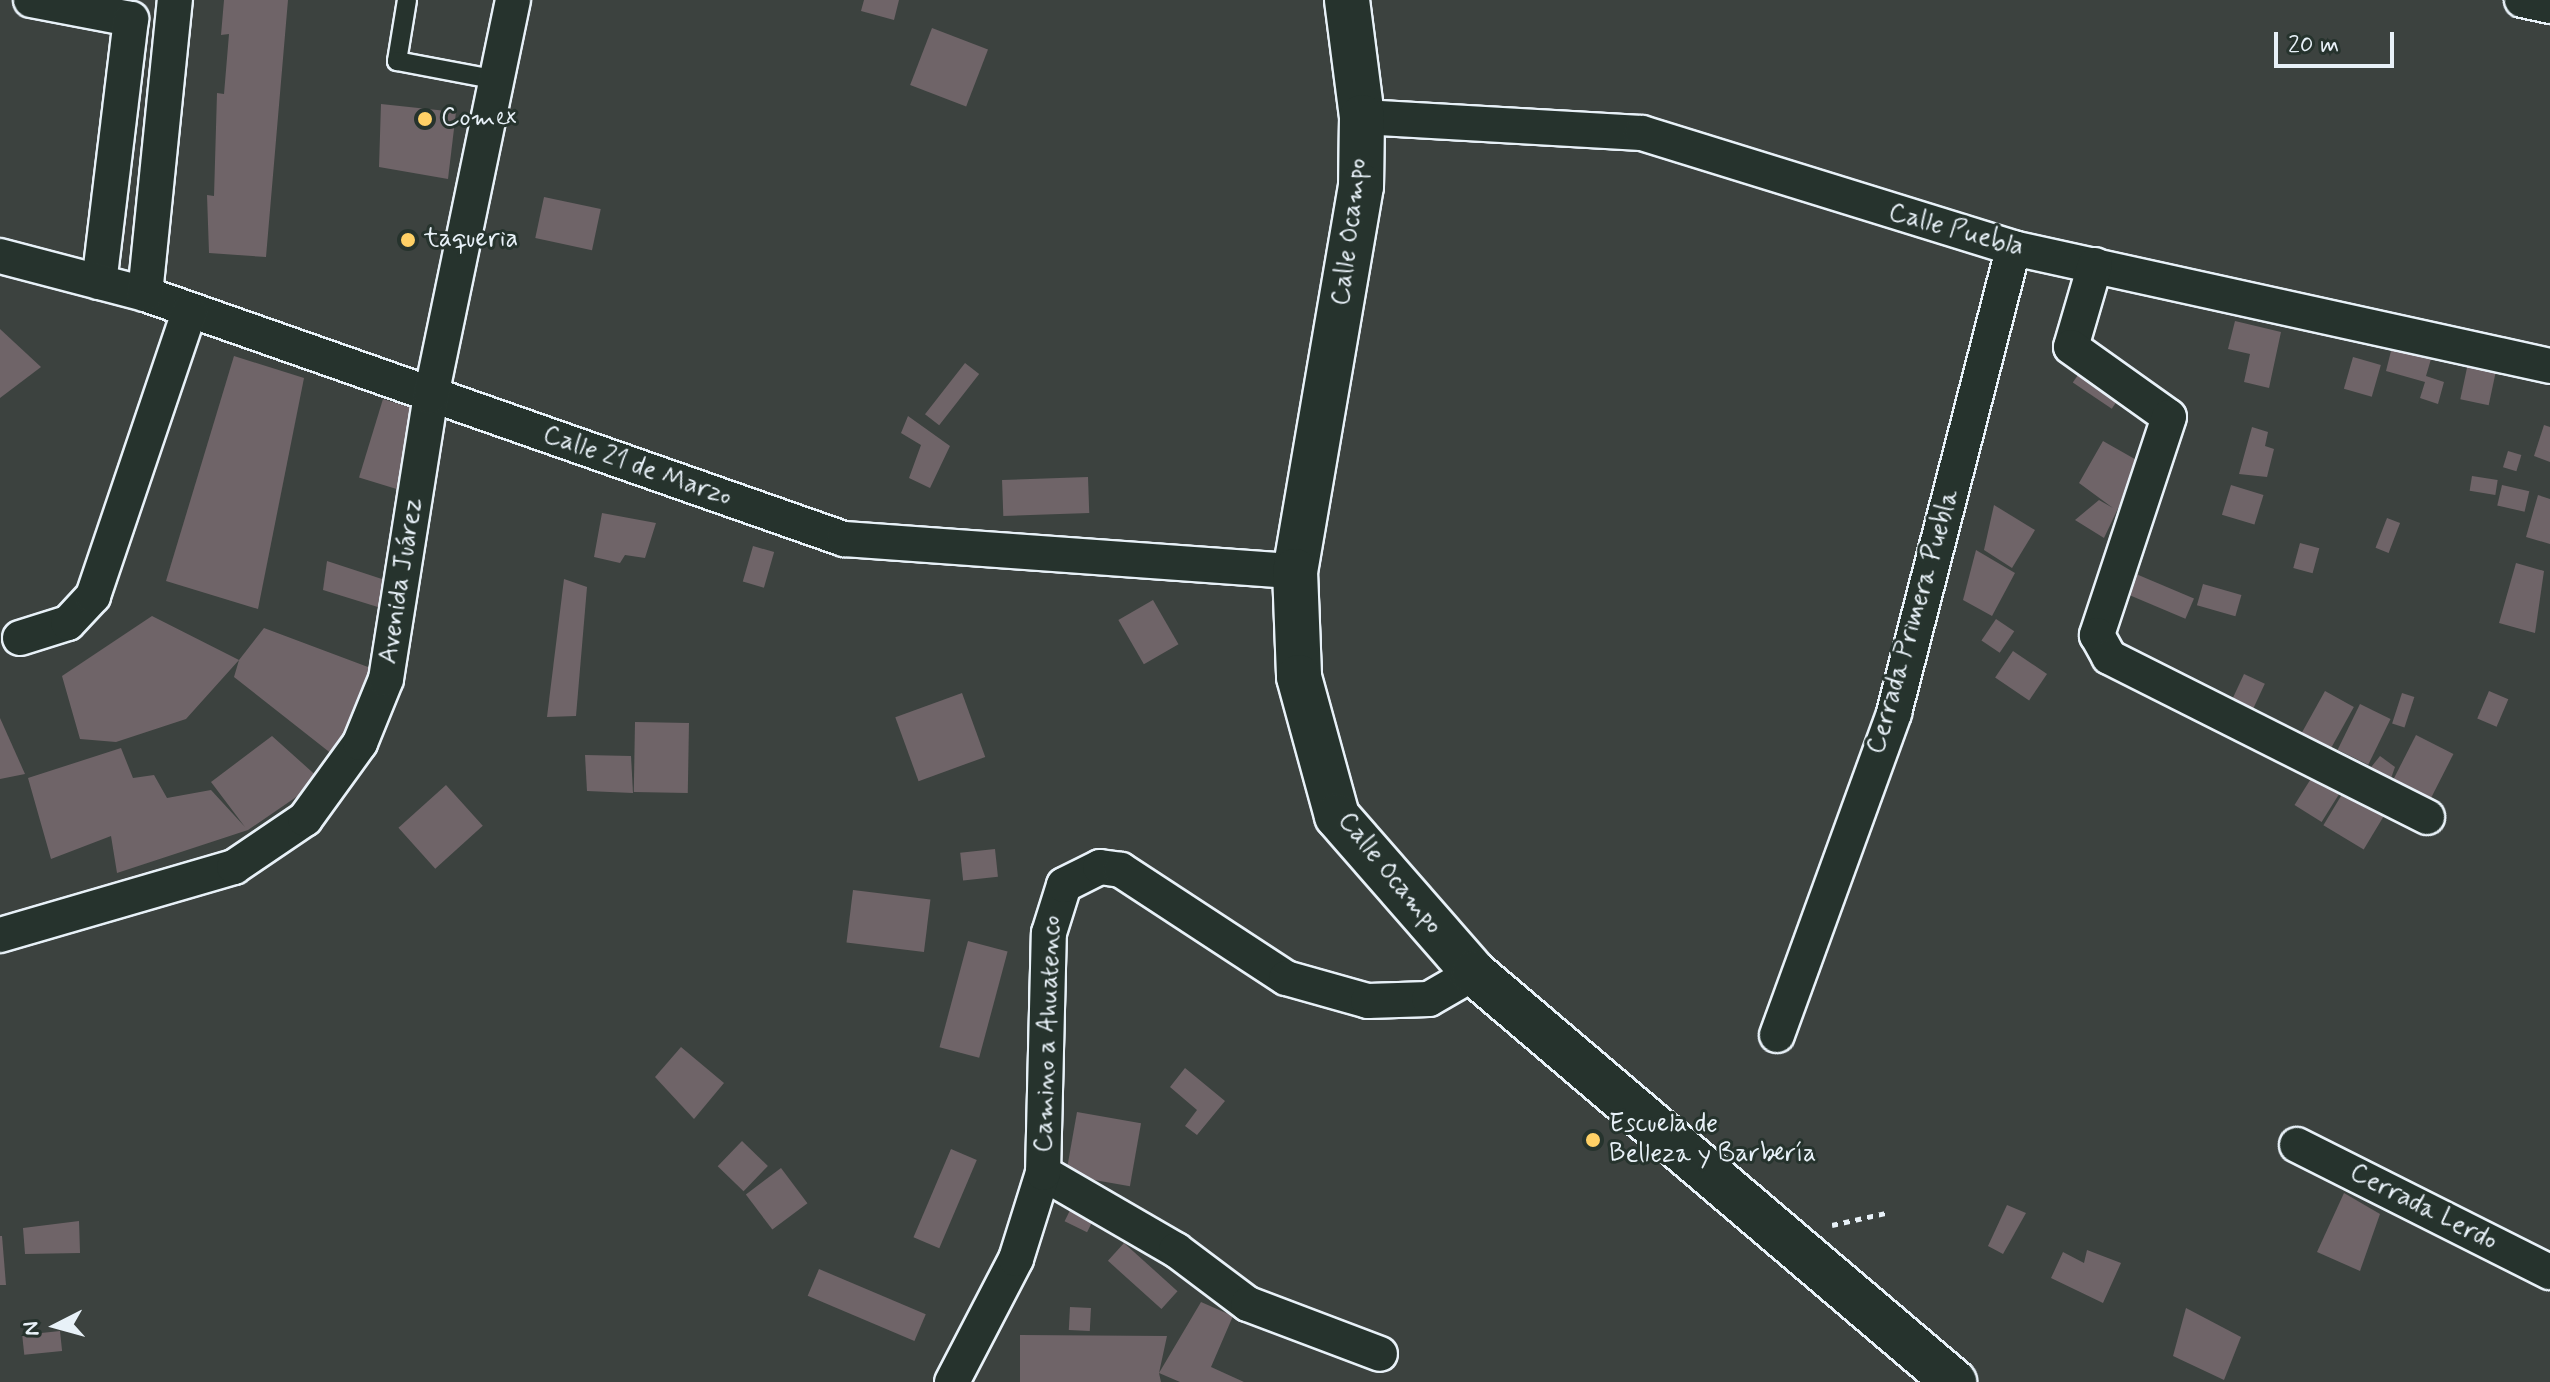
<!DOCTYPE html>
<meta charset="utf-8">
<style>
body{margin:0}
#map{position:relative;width:2550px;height:1382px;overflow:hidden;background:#3c423f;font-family:Mynerve,sans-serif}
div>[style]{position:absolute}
.building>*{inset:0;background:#6f6468;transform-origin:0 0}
.path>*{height:5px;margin-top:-2.5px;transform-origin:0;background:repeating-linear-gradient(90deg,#e8f1f8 0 6px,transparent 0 12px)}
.roads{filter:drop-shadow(2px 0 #e8f1f8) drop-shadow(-2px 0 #e8f1f8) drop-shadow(0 2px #e8f1f8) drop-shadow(0 -2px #e8f1f8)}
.service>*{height:18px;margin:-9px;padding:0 9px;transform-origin:9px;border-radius:9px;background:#26332d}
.minor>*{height:34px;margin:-17px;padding:0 17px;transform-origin:17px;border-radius:17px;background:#26332d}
.secondary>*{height:44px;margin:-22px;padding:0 22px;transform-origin:22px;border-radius:22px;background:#26332d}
.dots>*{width:22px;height:22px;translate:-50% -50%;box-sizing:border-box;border:4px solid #26332d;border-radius:50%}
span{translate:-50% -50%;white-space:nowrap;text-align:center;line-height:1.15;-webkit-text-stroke:6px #26332d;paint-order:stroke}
.poi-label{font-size:26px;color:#e8f1f8}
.left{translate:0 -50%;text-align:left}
.street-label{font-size:26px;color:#e8f1f8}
.north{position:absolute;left:16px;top:1286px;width:80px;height:80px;-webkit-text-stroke:6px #26332d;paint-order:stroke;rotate:264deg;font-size:22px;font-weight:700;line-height:32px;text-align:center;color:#e8f1f8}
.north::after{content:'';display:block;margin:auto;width:28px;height:36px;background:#e8f1f8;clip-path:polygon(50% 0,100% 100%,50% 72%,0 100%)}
.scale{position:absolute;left:2274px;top:32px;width:120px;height:36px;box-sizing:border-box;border:4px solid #e8f1f8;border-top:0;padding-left:10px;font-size:24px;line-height:28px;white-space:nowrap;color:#e8f1f8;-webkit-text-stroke:6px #26332d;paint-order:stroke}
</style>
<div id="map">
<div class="building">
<i style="clip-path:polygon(224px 0,288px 0,266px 257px,209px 253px,207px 195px,214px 196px,217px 93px,224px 94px,229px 34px,221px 35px)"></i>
<i style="clip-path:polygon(864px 0,899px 0,894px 20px,861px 11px)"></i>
<i style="left:932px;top:28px;width:60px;height:61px;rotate:21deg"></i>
<i style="clip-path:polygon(381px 104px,456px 112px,448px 179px,379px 167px)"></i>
<i style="left:544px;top:197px;width:58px;height:42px;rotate:12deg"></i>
<i style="clip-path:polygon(2235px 321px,2281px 332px,2269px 388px,2244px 382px,2250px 354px,2228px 349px)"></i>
<i style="clip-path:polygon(0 329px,41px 367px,0 398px)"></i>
<i style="clip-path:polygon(2392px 347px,2431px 359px,2426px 376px,2444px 382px,2438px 404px,2420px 398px,2425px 382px,2386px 371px)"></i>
<i style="clip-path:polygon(234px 356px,304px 378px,258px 609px,166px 581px)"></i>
<i style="left:2353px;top:357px;width:29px;height:33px;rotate:16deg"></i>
<i style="left:965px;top:363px;width:18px;height:65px;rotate:38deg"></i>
<i style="left:2468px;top:363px;width:29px;height:37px;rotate:12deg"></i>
<i style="left:2084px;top:366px;width:47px;height:20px;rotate:34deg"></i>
<i style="left:383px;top:399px;width:41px;height:82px;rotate:17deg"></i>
<i style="clip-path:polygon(908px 416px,950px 446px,930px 488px,909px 478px,921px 445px,901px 433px)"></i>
<i style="clip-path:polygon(2544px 425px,2550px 427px,2550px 462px,2534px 456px)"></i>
<i style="clip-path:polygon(2252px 427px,2268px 432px,2265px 446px,2274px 449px,2267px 477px,2239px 474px)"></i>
<i style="clip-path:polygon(2103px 441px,2140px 462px,2104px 538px,2075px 520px,2099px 500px,2113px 508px,2079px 483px)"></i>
<i style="left:2508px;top:451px;width:14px;height:17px;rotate:17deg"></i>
<i style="left:2472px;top:476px;width:26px;height:15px;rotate:9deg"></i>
<i style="left:1088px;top:477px;width:36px;height:86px;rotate:88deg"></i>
<i style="left:2231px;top:485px;width:34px;height:31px;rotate:17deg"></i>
<i style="left:2502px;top:485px;width:28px;height:21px;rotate:13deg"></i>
<i style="clip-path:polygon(2538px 495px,2550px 499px,2550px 544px,2526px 537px)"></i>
<i style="clip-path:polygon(1994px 505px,2035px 530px,2012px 568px,1984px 550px)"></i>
<i style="clip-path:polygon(602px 513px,656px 523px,645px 558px,625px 555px,620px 563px,594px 557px)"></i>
<i style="left:2387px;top:518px;width:14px;height:32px;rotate:21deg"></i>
<i style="left:2300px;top:543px;width:20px;height:26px;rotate:15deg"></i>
<i style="left:753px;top:546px;width:22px;height:37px;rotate:16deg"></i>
<i style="clip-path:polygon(1976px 550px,2015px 573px,1992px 616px,1963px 600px)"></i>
<i style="clip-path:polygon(327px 561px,385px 580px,381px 608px,323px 590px)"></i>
<i style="clip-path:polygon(2516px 563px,2544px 571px,2535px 633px,2499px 623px)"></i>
<i style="left:2136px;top:574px;width:63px;height:22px;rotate:23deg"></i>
<i style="clip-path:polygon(564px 579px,587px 587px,576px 716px,547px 717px)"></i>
<i style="left:2203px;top:584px;width:40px;height:22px;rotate:16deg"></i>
<i style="left:1153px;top:600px;width:51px;height:40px;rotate:60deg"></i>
<i style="clip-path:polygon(152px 616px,239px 660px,264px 628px,376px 670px,342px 762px,234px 677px,239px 660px,186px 719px,116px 742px,80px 739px,62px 676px)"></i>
<i style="left:1996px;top:619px;width:22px;height:26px;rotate:34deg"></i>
<i style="left:2013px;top:651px;width:41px;height:32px;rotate:34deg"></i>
<i style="left:2244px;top:674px;width:23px;height:28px;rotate:25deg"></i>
<i style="left:2325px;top:691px;width:33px;height:49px;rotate:29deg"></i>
<i style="left:2489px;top:691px;width:21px;height:30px;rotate:23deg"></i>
<i style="left:962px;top:693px;width:68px;height:71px;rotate:70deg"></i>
<i style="left:2402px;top:693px;width:13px;height:32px;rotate:18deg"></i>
<i style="left:2360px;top:704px;width:34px;height:51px;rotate:26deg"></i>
<i style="clip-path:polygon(0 718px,25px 774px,0 779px)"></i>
<i style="left:635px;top:722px;width:54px;height:70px;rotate:1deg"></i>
<i style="left:2416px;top:735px;width:42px;height:53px;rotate:27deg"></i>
<i style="clip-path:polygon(272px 736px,321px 780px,248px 830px,117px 873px,111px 836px,51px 859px,28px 778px,121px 748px,133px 778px,154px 775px,167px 798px,211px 790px,245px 827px,211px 782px)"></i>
<i style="clip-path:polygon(585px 755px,631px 756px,633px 793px,587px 791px)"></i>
<i style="clip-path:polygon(2380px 756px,2395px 767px,2389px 784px,2364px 776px)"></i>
<i style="left:2312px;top:777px;width:32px;height:33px;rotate:32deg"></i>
<i style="left:446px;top:785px;width:55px;height:64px;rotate:48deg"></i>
<i style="left:2344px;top:791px;width:47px;height:40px;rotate:31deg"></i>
<i style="left:995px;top:849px;width:28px;height:35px;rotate:84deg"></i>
<i style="left:853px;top:890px;width:78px;height:53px;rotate:7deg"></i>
<i style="left:968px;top:941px;width:41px;height:110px;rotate:15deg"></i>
<i style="clip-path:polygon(681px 1047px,724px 1083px,694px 1119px,655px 1077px)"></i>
<i style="clip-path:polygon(1185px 1068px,1225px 1101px,1197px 1135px,1185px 1126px,1197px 1110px,1170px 1087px)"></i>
<i style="left:1077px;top:1112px;width:65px;height:64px;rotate:10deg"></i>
<i style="left:742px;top:1141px;width:36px;height:35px;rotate:44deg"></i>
<i style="left:951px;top:1149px;width:28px;height:96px;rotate:23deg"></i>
<i style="left:781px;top:1168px;width:44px;height:44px;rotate:53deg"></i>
<i style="clip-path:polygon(2344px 1193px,2380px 1214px,2360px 1271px,2317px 1252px)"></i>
<i style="left:1076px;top:1198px;width:25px;height:26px;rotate:26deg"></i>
<i style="clip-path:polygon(2007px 1205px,2026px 1213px,2003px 1254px,1988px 1246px)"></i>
<i style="clip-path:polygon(79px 1221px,80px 1253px,25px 1254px,23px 1228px)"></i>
<i style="clip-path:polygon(0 1236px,2px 1236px,6px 1285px,0 1285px)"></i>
<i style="left:1124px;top:1243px;width:72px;height:24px;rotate:42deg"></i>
<i style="clip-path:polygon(2087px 1250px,2121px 1263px,2103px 1303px,2051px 1278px,2063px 1252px,2084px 1263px)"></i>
<i style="left:819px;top:1269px;width:116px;height:29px;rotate:23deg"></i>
<i style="clip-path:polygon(1201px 1302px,1233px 1316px,1211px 1367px,1244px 1382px,1180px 1382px,1159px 1373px,1161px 1382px,1020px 1382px,1020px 1335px,1167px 1336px,1159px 1373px)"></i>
<i style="left:1070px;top:1307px;width:21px;height:23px;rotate:3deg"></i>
<i style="clip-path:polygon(2186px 1308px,2241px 1337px,2224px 1380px,2173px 1356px)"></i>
<i style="left:60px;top:1331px;width:20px;height:38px;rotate:84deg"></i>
</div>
<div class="path">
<i style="left:1832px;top:1225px;width:59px;rotate:-12.6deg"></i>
</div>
<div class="roads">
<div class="service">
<i style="left:407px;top:0;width:62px;rotate:99.3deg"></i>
<i style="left:397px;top:61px;width:103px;rotate:10.7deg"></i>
</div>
<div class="minor">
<i style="left:31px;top:0;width:102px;rotate:10.8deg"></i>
<i style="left:131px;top:19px;width:265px;rotate:96.9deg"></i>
<i style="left:2522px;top:0;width:29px;rotate:12deg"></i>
<i style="left:1362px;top:117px;width:280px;rotate:3.3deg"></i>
<i style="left:1642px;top:133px;width:388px;rotate:17.2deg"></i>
<i style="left:2013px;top:248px;width:550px;rotate:12.39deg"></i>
<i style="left:0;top:256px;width:150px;rotate:14.7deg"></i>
<i style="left:145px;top:294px;width:741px;rotate:19.32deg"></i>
<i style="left:844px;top:539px;width:452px;rotate:4.1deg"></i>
<i style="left:2095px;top:265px;width:85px;rotate:106.3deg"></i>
<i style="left:2071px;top:347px;width:120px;rotate:35.5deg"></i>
<i style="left:2169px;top:417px;width:230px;rotate:108.3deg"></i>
<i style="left:2097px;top:635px;width:25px;rotate:61deg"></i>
<i style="left:2109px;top:657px;width:356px;rotate:26.7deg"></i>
<i style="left:145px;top:294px;width:296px;rotate:-84.2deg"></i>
<i style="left:20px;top:638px;width:50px;rotate:-17.4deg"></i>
<i style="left:68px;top:623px;width:37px;rotate:-47deg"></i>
<i style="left:93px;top:596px;width:300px;rotate:-71.3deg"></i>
<i style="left:0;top:935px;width:244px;rotate:-16.2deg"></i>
<i style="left:234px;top:867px;width:86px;rotate:-34.1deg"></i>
<i style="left:305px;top:819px;width:94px;rotate:-54.1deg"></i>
<i style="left:360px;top:743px;width:69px;rotate:-67.9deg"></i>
<i style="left:386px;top:679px;width:287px;rotate:-81deg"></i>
<i style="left:431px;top:396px;width:404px;rotate:-78.3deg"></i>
<i style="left:1777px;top:1035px;width:343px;rotate:-70deg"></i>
<i style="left:1894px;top:713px;width:480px;rotate:-75.6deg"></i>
<i style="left:2297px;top:1145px;width:283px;rotate:26.7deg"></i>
<i style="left:1043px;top:1173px;width:154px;rotate:30.1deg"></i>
<i style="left:1176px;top:1250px;width:90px;rotate:36.9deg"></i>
<i style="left:1248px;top:1304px;width:141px;rotate:20.7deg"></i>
<i style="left:952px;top:1382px;width:139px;rotate:-62.5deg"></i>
<i style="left:1016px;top:1259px;width:90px;rotate:-72.6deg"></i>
<i style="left:1043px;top:1173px;width:240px;rotate:-88.6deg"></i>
<i style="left:1049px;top:933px;width:50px;rotate:-72.6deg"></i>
<i style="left:1064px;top:885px;width:40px;rotate:-26.6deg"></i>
<i style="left:1100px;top:867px;width:21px;rotate:8deg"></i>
<i style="left:1121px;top:870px;width:197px;rotate:33.2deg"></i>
<i style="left:1286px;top:978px;width:85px;rotate:15.7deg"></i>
<i style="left:1368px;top:1001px;width:61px;rotate:-1.9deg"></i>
<i style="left:1429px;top:999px;width:52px;rotate:-30deg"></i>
</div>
<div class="secondary">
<i style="left:1347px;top:0;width:118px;rotate:82.7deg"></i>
<i style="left:1362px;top:117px;width:69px;rotate:90.8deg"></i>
<i style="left:1361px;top:186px;width:391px;rotate:99.7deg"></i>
<i style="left:1295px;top:571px;width:106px;rotate:87.8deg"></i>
<i style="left:1299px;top:677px;width:144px;rotate:74.7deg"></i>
<i style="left:1337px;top:816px;width:208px;rotate:48.9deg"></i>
<i style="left:1474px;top:973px;width:631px;rotate:40.43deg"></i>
</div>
</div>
<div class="dots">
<i style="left:425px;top:119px;background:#ffd166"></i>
<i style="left:408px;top:240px;background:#ffd166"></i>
<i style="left:1593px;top:1140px;background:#ffd166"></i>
</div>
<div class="poi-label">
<span class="left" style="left:441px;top:119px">Comex</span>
<span class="left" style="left:424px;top:240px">taqueria</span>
<span class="left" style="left:1609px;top:1140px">Escuela de<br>Belleza y Barbería</span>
</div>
<div class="street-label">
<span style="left:1956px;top:231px;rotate:15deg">Calle Puebla</span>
<span style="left:1351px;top:232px;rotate:-83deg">Calle Ocampo</span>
<span style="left:637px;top:467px;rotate:19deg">Calle 21 de Marzo</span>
<span style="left:402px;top:581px;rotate:-81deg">Avenida Juárez</span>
<span style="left:1914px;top:622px;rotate:-74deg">Cerrada Primera Puebla</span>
<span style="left:1389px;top:874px;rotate:51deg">Calle Ocampo</span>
<span style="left:1049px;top:1034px;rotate:-88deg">Camino a Ahuatenco</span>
<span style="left:2423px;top:1208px;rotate:27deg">Cerrada Lerdo</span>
</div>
<div class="north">N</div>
<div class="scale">20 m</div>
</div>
